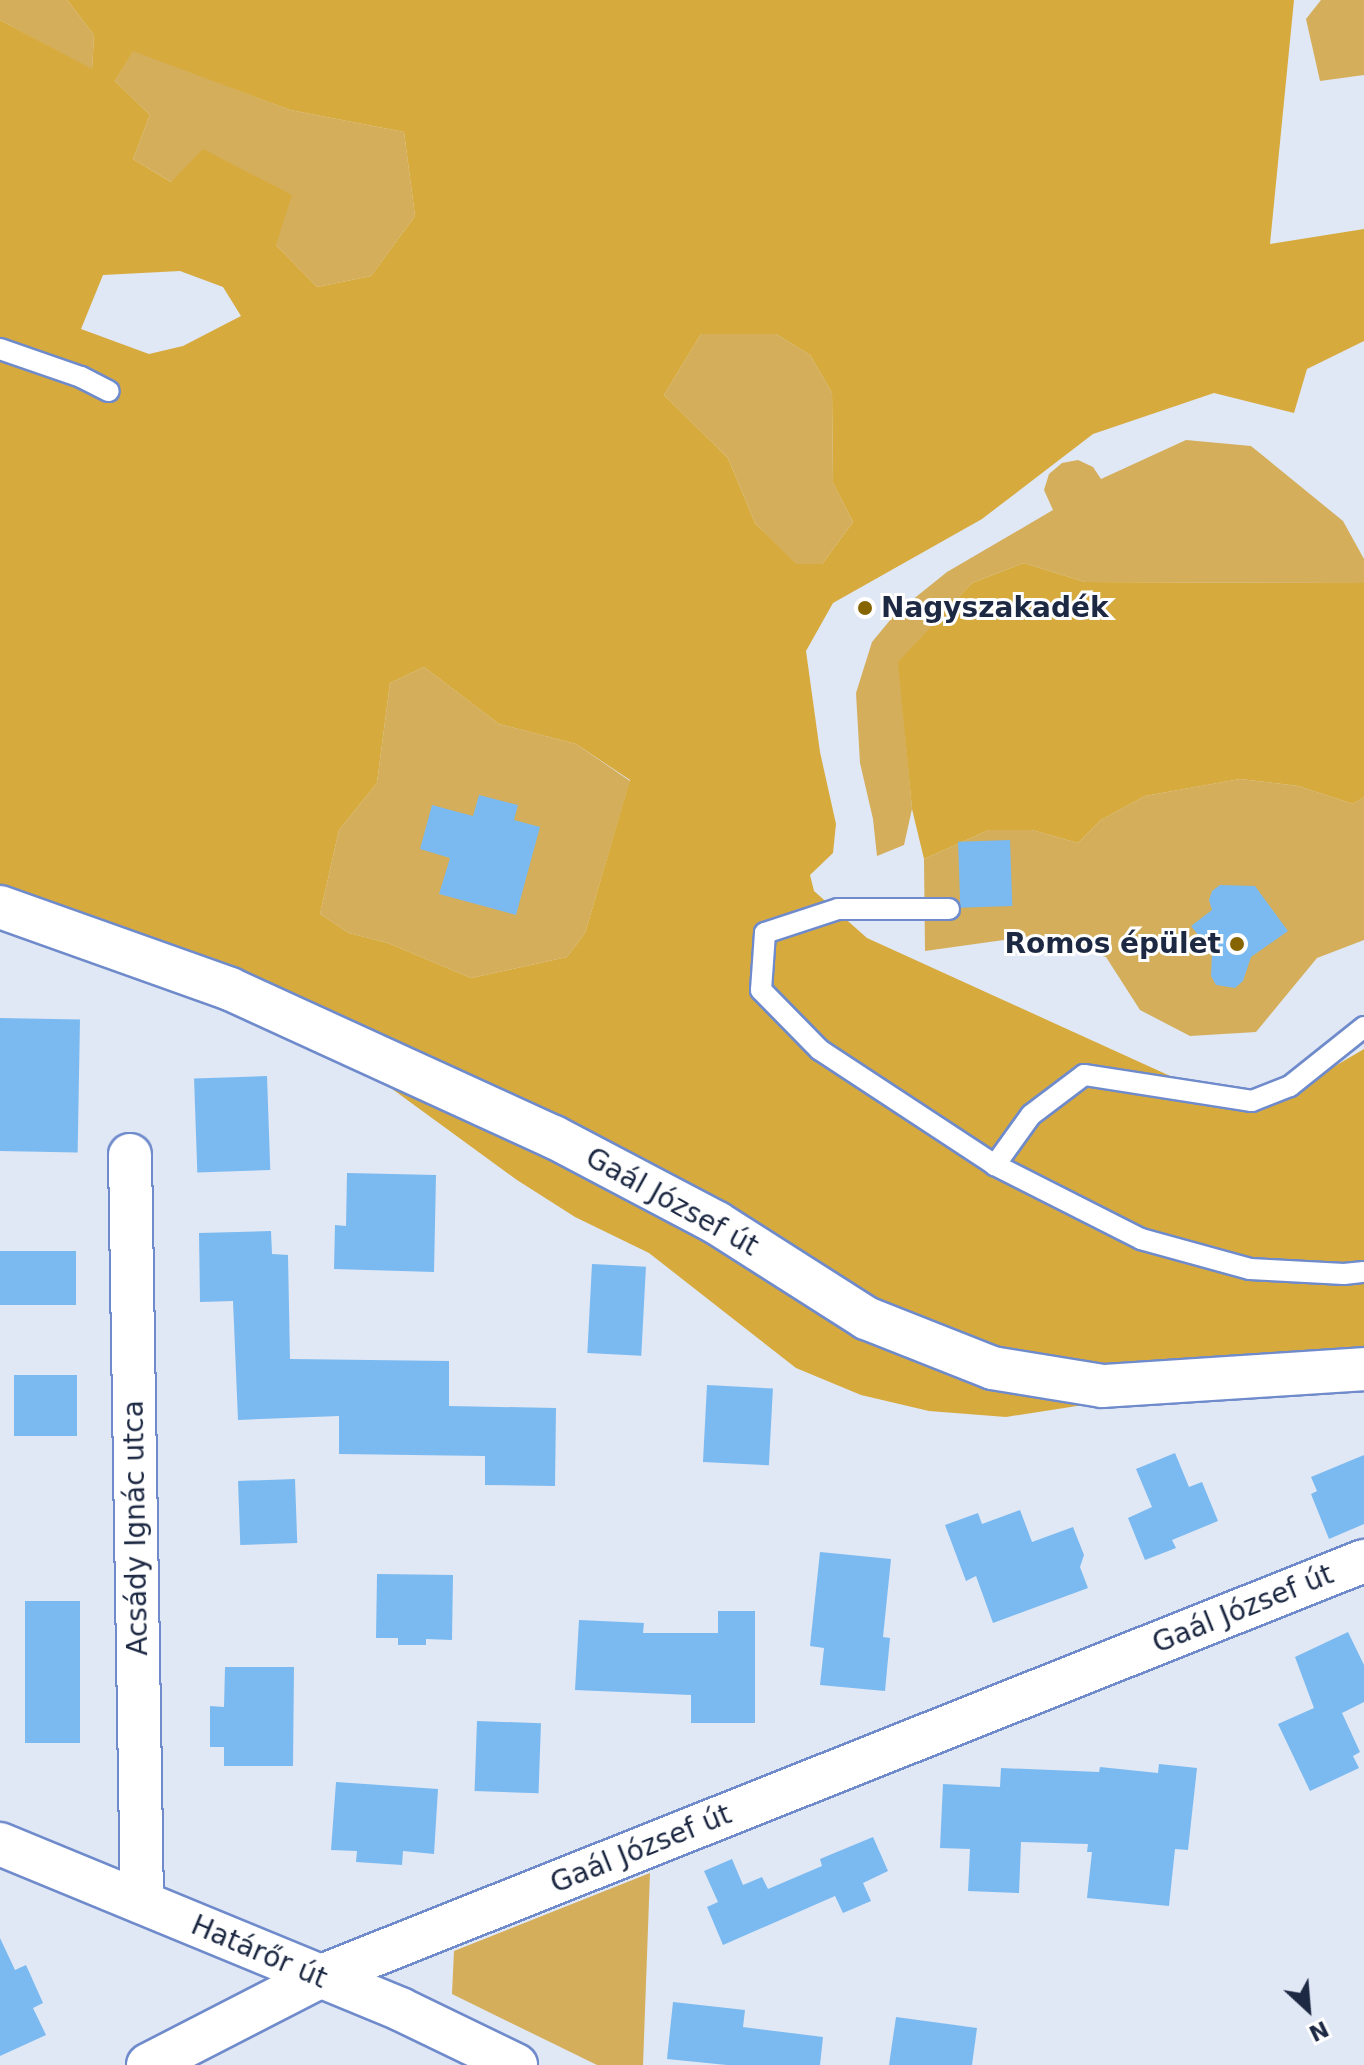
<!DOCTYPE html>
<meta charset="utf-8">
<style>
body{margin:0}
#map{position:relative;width:1364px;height:2065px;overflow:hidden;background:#e0e7f5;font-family:"DejaVu Sans",sans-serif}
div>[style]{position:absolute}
.green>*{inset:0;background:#d4ae5a}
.forest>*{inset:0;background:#d7aa3e}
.building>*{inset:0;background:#7bbaf0;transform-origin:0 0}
.roads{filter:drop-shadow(2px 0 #6f8bcb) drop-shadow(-2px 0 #6f8bcb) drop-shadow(0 2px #6f8bcb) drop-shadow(0 -2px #6f8bcb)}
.service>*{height:20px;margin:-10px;padding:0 10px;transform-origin:10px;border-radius:10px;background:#fff}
.minor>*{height:42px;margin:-21px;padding:0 21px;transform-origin:21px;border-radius:21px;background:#fff}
.dots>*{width:22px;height:22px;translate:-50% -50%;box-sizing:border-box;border:4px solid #fff;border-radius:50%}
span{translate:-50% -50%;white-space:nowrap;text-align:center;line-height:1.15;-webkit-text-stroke:6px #fff;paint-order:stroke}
.poi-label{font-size:28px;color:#1d2943;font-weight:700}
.left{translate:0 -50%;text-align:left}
.right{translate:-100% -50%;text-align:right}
.street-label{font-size:28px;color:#1d2943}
.north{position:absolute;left:1268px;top:1969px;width:80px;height:80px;-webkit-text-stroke:6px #fff;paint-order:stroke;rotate:154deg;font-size:22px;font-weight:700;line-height:32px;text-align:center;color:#1d2943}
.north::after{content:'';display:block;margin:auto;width:28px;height:36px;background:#1d2943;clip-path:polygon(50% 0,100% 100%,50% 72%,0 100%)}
</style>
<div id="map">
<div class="green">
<i style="clip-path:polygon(0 0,67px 0,94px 35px,92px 70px,0 20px)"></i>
<i style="clip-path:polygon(1321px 0,1364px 0,1364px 75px,1320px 81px,1306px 19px)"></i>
<i style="clip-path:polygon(133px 50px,290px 110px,404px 132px,415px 216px,371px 276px,317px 287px,276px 245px,133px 159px,150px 115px,115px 81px)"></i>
<i style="clip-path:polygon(701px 334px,776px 334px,810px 355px,832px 393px,833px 483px,853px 522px,822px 564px,796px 565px,755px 523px,728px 458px,664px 395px)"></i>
<i style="clip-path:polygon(1186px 440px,1251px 446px,1343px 521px,1364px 559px,1364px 583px,1085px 582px,1024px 563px,972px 583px,899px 662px,912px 809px,904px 845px,877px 856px,873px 819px,860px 763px,856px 693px,872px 642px,896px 613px,947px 572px,1053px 510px,1044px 490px,1049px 474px,1062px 463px,1078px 460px,1093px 467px,1101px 479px)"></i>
<i style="clip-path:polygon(424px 667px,499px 724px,576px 744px,630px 781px,585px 933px,567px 957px,471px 978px,388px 943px,349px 933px,320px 914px,339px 830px,377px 783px,390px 683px)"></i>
<i style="clip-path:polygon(1240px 779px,1298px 786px,1353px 804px,1364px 797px,1364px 940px,1317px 958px,1256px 1032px,1190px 1036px,1140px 1010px,1106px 957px,1040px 935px,925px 951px,924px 859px,989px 830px,1032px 830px,1078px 843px,1101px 820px,1145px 796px)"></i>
<i style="clip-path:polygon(650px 1873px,643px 2065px,597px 2065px,452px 1994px,454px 1951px)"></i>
</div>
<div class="forest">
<i style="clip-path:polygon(evenodd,67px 0,1294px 0,1270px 244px,1364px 229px,1364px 341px,1307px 369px,1294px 413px,1214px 393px,1093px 434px,982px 519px,833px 603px,806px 651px,820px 752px,836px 824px,833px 853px,810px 875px,814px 891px,867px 938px,1179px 1080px,1260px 1110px,1364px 1049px,1364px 1361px,1006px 1417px,929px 1411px,861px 1395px,796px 1368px,649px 1253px,575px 1217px,517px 1180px,236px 975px,0 888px,0 20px,92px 69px,94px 35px,67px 0,133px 51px,290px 110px,404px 132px,415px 216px,371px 276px,317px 287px,276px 245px,292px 195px,203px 149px,171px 182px,133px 159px,150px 115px,115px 81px,133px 51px,67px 0,180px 271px,223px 287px,241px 316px,183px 346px,149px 354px,81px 329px,103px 275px,180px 271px,67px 0,701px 334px,776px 334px,810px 355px,832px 393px,833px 483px,853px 522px,822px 564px,796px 564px,755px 523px,728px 458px,664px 395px,701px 334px,67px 0,424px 667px,499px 724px,576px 744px,630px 780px,585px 933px,567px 957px,471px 978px,388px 943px,349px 933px,320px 914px,339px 830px,377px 783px,390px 683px,424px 667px)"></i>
<i style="clip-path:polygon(1024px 563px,1085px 582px,1364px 583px,1364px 797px,1353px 804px,1298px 786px,1240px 779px,1145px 796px,1101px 820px,1078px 843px,1032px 830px,989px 830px,924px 859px,912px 809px,898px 662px,972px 583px)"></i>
</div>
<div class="building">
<i style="clip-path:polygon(479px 795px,518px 805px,514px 820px,540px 827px,516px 915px,439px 894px,450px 858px,420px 849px,432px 805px,473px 816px)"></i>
<i style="left:1010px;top:840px;width:66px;height:52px;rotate:88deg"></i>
<i style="clip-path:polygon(1220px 885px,1255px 886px,1288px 931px,1251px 957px,1243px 981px,1235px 988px,1216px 985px,1211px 976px,1212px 953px,1191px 926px,1212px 910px,1209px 900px,1212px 891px)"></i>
<i style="left:0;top:1018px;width:80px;height:133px;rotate:1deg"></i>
<i style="left:267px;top:1076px;width:94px;height:73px;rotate:88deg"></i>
<i style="clip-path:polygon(347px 1173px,436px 1175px,434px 1272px,334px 1269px,335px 1225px,346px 1226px)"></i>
<i style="clip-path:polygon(271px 1231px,272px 1254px,288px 1255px,290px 1359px,449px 1361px,449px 1406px,556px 1408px,555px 1486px,485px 1485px,485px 1456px,339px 1454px,339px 1416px,238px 1420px,233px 1301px,200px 1302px,199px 1233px)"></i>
<i style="left:0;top:1251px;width:76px;height:54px"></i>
<i style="left:592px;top:1264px;width:54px;height:89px;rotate:3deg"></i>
<i style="left:77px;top:1375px;width:61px;height:63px;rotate:90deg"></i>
<i style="left:707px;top:1385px;width:66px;height:77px;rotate:3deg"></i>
<i style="clip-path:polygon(1175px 1453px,1189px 1487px,1202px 1482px,1218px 1521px,1172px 1540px,1176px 1548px,1145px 1560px,1128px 1518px,1152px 1507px,1136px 1469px)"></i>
<i style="clip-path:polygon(1364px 1455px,1364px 1524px,1329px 1539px,1311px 1494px,1317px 1491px,1311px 1477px)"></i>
<i style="left:295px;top:1479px;width:64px;height:57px;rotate:88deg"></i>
<i style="clip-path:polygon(1020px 1510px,1032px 1542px,1073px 1527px,1084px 1555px,1080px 1567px,1088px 1588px,993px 1623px,976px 1576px,966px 1581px,945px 1525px,978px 1513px,982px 1524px)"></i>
<i style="clip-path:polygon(820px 1552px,891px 1559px,883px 1637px,890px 1638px,885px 1691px,820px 1685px,824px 1648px,810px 1646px)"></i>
<i style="clip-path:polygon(377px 1574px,453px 1575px,452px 1640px,426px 1639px,426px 1645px,398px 1645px,398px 1638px,376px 1638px)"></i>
<i style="left:80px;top:1601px;width:142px;height:55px;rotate:90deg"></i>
<i style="clip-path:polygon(718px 1611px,755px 1611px,755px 1723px,691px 1723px,691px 1695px,575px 1690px,579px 1620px,644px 1623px,643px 1633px,718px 1633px)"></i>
<i style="clip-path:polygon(1348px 1632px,1364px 1665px,1364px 1702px,1342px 1713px,1360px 1752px,1353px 1756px,1359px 1768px,1310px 1791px,1278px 1724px,1314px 1708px,1295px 1657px)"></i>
<i style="clip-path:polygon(225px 1667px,294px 1667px,293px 1766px,224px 1766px,224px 1747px,210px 1747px,210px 1706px,224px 1707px)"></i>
<i style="left:477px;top:1721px;width:64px;height:70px;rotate:2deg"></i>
<i style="clip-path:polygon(1159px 1764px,1197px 1768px,1188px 1850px,1175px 1849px,1169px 1906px,1087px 1898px,1092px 1852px,1087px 1852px,1088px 1844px,1021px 1842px,1019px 1893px,968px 1891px,970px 1849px,940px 1848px,943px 1784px,1000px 1787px,1001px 1768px,1099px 1772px,1100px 1767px,1158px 1773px)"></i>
<i style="clip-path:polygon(336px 1782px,438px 1789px,434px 1854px,403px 1851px,402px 1865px,356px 1862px,357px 1851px,331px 1850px)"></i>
<i style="clip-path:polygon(873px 1837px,888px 1871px,863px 1883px,871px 1901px,843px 1913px,835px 1896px,723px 1945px,707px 1907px,718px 1902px,704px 1871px,732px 1859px,743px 1885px,762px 1877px,768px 1889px,822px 1866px,820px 1859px)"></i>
<i style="clip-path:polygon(0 1938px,15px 1970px,26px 1965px,43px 2003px,33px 2008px,46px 2035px,0 2056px)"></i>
<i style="clip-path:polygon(673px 2002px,745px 2010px,743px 2027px,823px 2037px,820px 2065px,727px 2065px,667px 2059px)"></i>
<i style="clip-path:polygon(896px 2017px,977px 2028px,972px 2065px,889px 2065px)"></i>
</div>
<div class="roads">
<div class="service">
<i style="left:0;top:349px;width:86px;rotate:19.1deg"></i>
<i style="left:81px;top:377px;width:31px;rotate:27deg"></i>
<i style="left:949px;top:909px;width:111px;rotate:180deg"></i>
<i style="left:838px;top:909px;width:77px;rotate:161.8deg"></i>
<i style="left:765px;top:933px;width:57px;rotate:94deg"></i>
<i style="left:761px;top:990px;width:84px;rotate:45.5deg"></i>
<i style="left:820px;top:1050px;width:209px;rotate:33.3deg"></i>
<i style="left:1364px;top:1027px;width:95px;rotate:141.4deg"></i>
<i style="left:1290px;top:1086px;width:41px;rotate:158.5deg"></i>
<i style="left:1252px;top:1101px;width:170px;rotate:-171.2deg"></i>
<i style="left:1084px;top:1075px;width:66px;rotate:143deg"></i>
<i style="left:1031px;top:1115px;width:62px;rotate:125.8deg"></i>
<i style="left:995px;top:1165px;width:164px;rotate:26.9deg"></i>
<i style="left:1141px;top:1239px;width:113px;rotate:15.4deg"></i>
<i style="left:1250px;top:1269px;width:94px;rotate:3deg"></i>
<i style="left:1344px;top:1274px;width:20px;rotate:-6deg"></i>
</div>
<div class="minor">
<i style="left:0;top:907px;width:244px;rotate:19.6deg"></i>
<i style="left:230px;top:989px;width:356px;rotate:24.6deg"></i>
<i style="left:554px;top:1137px;width:184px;rotate:27.8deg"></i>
<i style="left:717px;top:1223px;width:177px;rotate:32.5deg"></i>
<i style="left:866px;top:1318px;width:136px;rotate:21.6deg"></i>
<i style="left:992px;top:1368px;width:112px;rotate:9.2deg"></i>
<i style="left:1103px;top:1386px;width:262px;rotate:-3.7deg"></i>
<i style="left:130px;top:1155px;width:747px;rotate:89.08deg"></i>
<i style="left:0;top:1844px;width:433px;rotate:22.4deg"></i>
<i style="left:400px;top:2009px;width:129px;rotate:25.8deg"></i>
<i style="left:148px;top:2065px;width:192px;rotate:-27.2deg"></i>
<i style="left:319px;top:1977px;width:1125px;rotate:-21.71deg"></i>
</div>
</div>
<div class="dots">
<i style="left:865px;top:608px;background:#866400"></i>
<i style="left:1237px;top:944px;background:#866400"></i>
</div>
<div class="poi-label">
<span class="left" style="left:881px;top:608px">Nagyszakadék</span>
<span class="right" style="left:1221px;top:944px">Romos épület</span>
</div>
<div class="street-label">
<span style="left:672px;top:1202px;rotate:29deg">Gaál József út</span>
<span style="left:136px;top:1528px;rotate:-91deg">Acsády Ignác utca</span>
<span style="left:1243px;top:1609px;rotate:-22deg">Gaál József út</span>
<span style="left:641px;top:1849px;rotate:-22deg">Gaál József út</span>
<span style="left:259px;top:1952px;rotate:23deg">Határőr út</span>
</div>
<div class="north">N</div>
</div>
